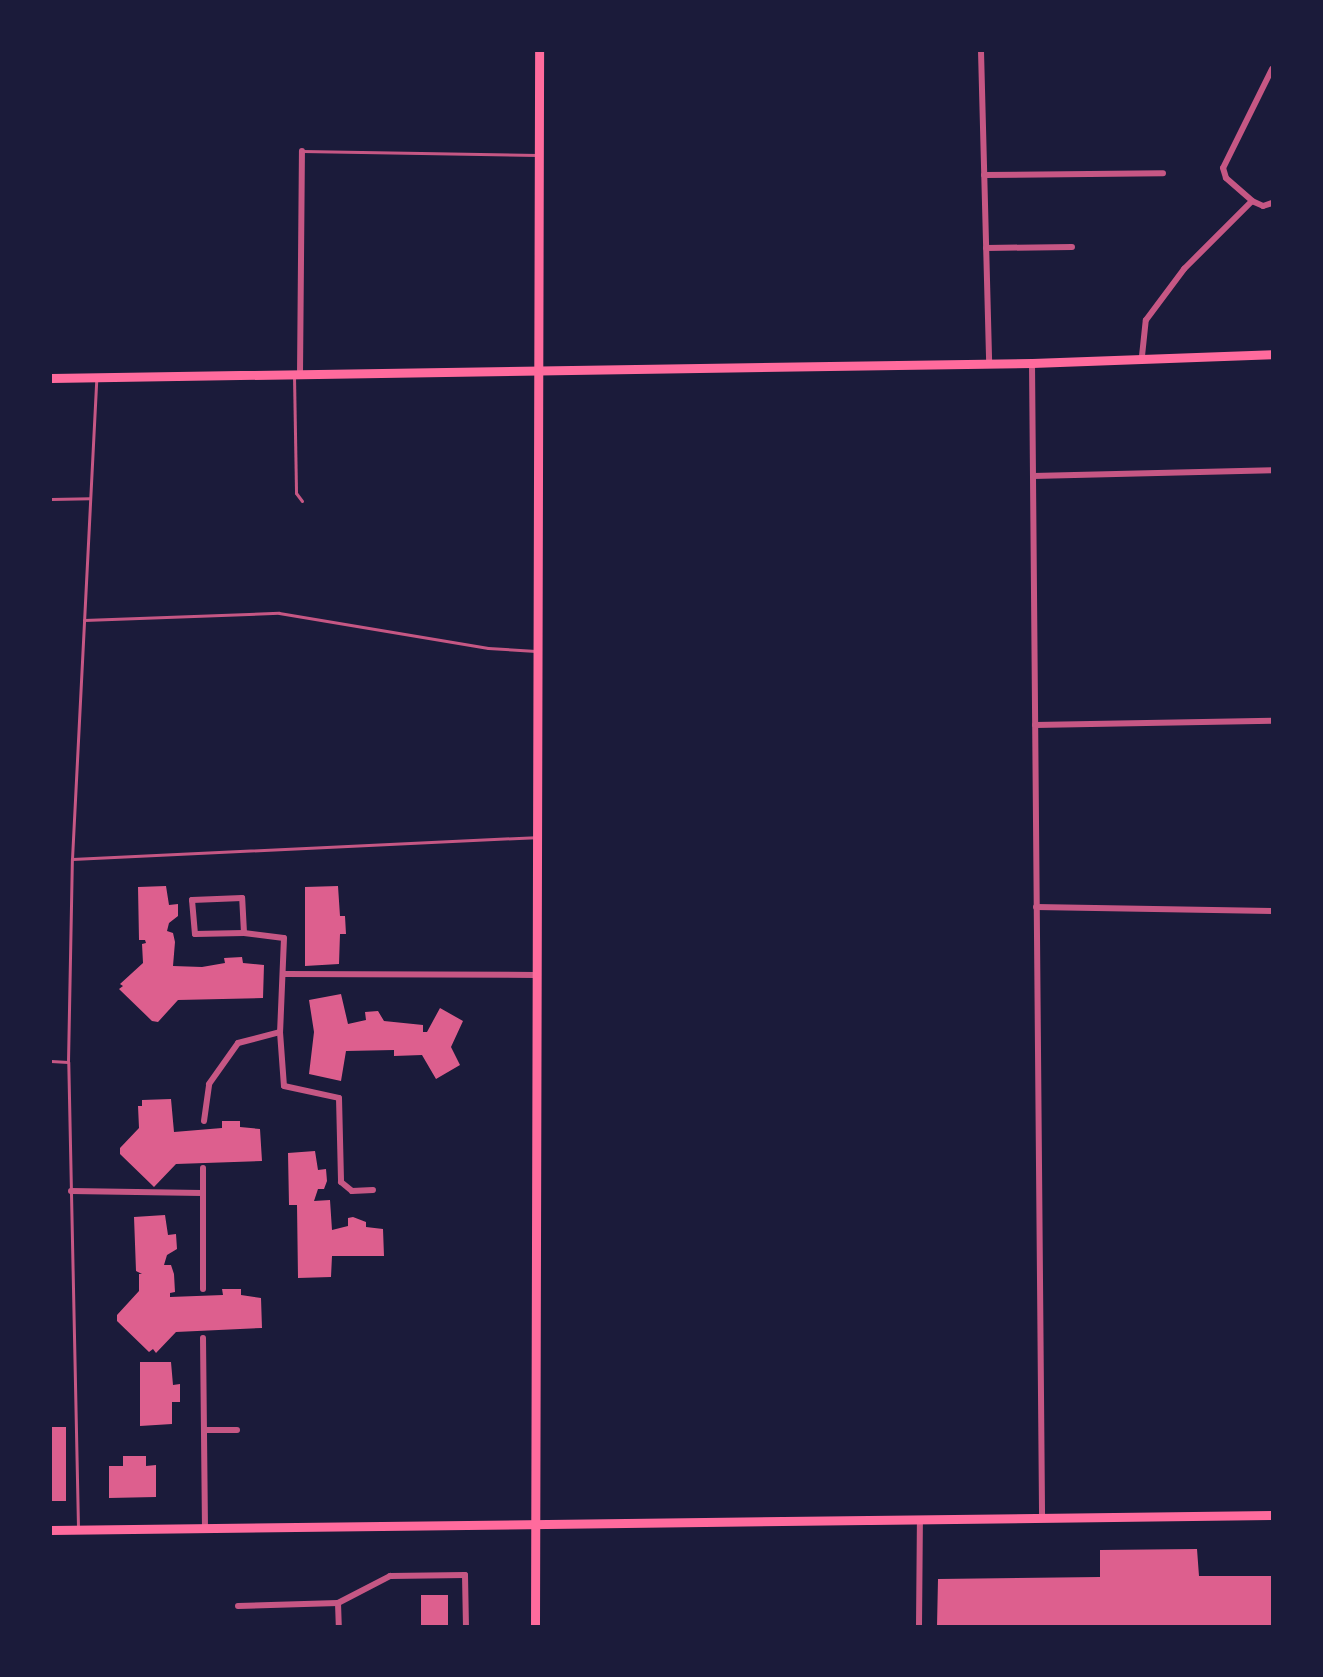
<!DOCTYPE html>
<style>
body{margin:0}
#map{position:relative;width:1323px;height:1677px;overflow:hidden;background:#1b1b3a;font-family:"Space Grotesk",sans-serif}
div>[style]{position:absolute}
.building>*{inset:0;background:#dd5f8e;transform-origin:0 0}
.service>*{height:3px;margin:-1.5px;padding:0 1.5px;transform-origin:1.5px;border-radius:1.5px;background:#c65784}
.minor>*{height:6px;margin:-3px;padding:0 3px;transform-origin:3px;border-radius:3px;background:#c65784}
.secondary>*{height:9px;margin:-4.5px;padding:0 4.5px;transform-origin:4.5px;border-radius:4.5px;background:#ff6b9d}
span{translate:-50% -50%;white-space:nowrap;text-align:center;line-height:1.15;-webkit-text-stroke:4.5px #1b1b3a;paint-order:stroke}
.frame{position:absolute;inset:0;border:52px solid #1b1b3a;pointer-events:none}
</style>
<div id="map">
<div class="building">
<i style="clip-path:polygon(166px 886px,169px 905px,178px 904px,178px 916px,169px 923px,167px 931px,173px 933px,175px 942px,173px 966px,202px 967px,225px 963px,224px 958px,242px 957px,243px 963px,264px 965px,263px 998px,178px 1000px,158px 1022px,152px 1021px,119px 989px,123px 986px,120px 984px,143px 963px,142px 944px,146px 943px,145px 940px,139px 940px,138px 887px)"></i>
<i style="clip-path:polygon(338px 886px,340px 916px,345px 916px,346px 934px,340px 934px,339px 964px,305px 966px,305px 887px)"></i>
<i style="clip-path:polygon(341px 994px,348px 1024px,366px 1020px,365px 1012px,378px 1011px,384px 1021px,423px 1025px,423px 1032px,427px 1032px,440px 1008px,463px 1021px,451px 1047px,460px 1065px,436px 1079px,422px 1055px,394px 1056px,394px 1050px,346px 1051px,341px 1081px,309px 1074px,314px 1032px,309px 1000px)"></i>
<i style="clip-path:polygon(171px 1099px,174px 1132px,222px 1128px,222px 1121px,240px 1121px,240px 1127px,260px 1129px,262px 1161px,176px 1164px,154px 1187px,120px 1154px,120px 1148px,139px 1128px,138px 1106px,142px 1106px,142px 1100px)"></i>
<i style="clip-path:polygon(315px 1151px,318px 1170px,326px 1169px,327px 1181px,324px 1189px,318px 1189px,314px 1201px,330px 1200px,332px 1230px,348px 1226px,348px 1218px,353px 1217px,366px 1222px,366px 1227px,383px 1229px,384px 1256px,332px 1256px,331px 1277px,298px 1278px,297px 1205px,289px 1205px,288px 1153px)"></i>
<i style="clip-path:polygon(165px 1215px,168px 1235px,176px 1234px,177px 1249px,167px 1255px,164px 1265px,171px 1265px,174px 1274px,175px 1292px,170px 1293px,170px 1297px,223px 1295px,222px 1289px,241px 1289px,241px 1295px,261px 1298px,262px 1328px,176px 1332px,156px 1353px,153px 1349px,149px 1352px,117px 1321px,117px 1315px,139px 1291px,139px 1274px,142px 1274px,136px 1271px,134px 1217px)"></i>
<i style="clip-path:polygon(140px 1362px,171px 1362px,173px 1385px,180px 1384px,180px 1402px,172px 1402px,172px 1424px,140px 1426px)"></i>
<i style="left:51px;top:1427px;width:15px;height:74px"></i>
<i style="clip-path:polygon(123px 1456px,146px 1456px,146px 1466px,156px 1465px,156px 1497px,109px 1498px,109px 1466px,123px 1466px)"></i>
<i style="clip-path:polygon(1197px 1549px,1199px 1576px,1272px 1576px,1272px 1626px,937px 1626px,938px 1579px,1100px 1577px,1100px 1550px)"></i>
<i style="left:448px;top:1595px;width:31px;height:27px;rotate:90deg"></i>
</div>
<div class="service">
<i style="left:302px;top:151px;width:235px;rotate:1deg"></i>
<i style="left:294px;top:376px;width:117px;rotate:89deg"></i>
<i style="left:296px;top:493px;width:10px;rotate:53deg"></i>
<i style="left:51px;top:499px;width:39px;rotate:-1deg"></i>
<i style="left:84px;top:620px;width:195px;rotate:-2.1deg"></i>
<i style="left:279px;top:613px;width:212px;rotate:9.5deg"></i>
<i style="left:488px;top:648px;width:48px;rotate:3.6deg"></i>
<i style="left:72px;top:859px;width:464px;rotate:-2.7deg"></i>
<i style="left:51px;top:1061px;width:17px;rotate:3deg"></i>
<i style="left:78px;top:1527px;width:465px;rotate:-91.2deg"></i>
<i style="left:68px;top:1062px;width:203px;rotate:-88.9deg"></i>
<i style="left:72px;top:859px;width:481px;rotate:-87.1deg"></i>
</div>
<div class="minor">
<i style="left:981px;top:51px;width:313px;rotate:88.5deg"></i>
<i style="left:1272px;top:69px;width:110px;rotate:116.3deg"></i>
<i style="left:1223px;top:168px;width:10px;rotate:73deg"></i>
<i style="left:1226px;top:178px;width:35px;rotate:41deg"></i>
<i style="left:1252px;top:201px;width:12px;rotate:24deg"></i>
<i style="left:1263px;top:206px;width:9px;rotate:-18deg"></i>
<i style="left:984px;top:175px;width:179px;rotate:-0.6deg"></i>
<i style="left:986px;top:248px;width:86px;rotate:-0.7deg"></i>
<i style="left:1142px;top:356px;width:36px;rotate:-84deg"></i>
<i style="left:1146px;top:320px;width:64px;rotate:-53.3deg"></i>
<i style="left:1184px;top:269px;width:96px;rotate:-45deg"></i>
<i style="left:1032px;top:363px;width:1155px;rotate:89.5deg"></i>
<i style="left:300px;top:374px;width:223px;rotate:-89.5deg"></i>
<i style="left:1033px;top:476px;width:239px;rotate:-1.4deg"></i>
<i style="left:1035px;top:725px;width:237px;rotate:-1deg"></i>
<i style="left:1036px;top:907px;width:236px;rotate:1deg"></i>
<i style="left:244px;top:933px;width:35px;rotate:-93deg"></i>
<i style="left:242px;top:898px;width:50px;rotate:177.7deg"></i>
<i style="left:192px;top:900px;width:34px;rotate:85deg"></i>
<i style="left:195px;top:934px;width:49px;rotate:-1.2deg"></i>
<i style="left:244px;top:933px;width:40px;rotate:7.1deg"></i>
<i style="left:284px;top:938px;width:94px;rotate:92.4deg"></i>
<i style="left:280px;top:1032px;width:54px;rotate:85.8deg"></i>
<i style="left:284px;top:1086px;width:56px;rotate:12.3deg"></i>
<i style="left:339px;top:1098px;width:84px;rotate:88.6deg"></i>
<i style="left:341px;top:1182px;width:14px;rotate:39deg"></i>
<i style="left:352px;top:1191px;width:21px;rotate:-3deg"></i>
<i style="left:284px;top:974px;width:252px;rotate:0.2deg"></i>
<i style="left:204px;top:1121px;width:37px;rotate:-82deg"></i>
<i style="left:209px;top:1084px;width:50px;rotate:-54.7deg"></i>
<i style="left:238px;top:1043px;width:43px;rotate:-14.7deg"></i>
<i style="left:71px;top:1191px;width:131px;rotate:0.9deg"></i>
<i style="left:203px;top:1289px;width:121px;rotate:-90deg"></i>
<i style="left:203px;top:1338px;width:191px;rotate:89.4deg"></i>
<i style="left:204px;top:1430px;width:33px"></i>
<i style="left:338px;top:1603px;width:23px;rotate:88deg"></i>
<i style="left:238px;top:1606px;width:100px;rotate:-1.7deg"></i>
<i style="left:338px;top:1603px;width:59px;rotate:-27.4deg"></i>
<i style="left:390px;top:1576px;width:75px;rotate:-0.8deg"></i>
<i style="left:465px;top:1575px;width:51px;rotate:88.9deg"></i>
<i style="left:919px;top:1626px;width:107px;rotate:-89.5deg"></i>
</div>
<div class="secondary">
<i style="left:51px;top:378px;width:981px;rotate:-0.88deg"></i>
<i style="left:1032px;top:363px;width:240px;rotate:-2.1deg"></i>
<i style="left:51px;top:1530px;width:1221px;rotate:-0.7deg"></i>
<i style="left:535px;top:1626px;width:1575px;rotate:-89.85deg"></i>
</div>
<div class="frame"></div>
</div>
